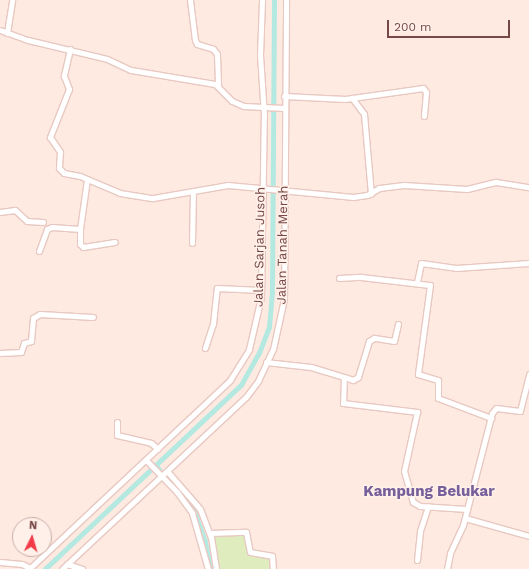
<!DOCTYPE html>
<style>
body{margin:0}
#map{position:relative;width:529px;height:569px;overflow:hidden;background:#feeae1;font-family:"Work Sans",sans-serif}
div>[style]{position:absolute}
.green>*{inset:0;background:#dfedbe}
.canal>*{height:4.5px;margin:-2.25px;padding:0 2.25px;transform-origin:2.25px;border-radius:2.25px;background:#b4e9e1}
.roads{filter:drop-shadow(1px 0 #e8c8c1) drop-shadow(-1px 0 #e8c8c1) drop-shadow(0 1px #e8c8c1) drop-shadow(0 -1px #e8c8c1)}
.street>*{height:5px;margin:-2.5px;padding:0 2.5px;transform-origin:2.5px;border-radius:2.5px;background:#fff}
span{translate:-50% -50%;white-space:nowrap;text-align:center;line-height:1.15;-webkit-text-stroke:3px #fff0e9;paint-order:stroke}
.street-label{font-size:13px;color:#774845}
.quarter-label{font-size:15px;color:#76609b;font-weight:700}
.north{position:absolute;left:12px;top:517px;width:40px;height:40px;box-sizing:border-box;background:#fff0e9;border:1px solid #c9ada7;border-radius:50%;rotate:5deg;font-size:11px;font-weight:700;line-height:16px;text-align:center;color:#774845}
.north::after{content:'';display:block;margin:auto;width:14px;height:18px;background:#f33b49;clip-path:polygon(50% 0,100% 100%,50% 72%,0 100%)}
.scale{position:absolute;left:387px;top:20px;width:123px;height:18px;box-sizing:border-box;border:2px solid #774845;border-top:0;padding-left:5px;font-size:12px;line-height:14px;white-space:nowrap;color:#774845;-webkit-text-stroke:3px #fff0e9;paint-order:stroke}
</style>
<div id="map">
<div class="green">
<i style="clip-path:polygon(244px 533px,248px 555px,270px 557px,271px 569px,217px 569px,211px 535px)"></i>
</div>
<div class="canal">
<i style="left:156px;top:465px;width:6px;rotate:51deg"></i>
<i style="left:166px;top:476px;width:44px;rotate:50.5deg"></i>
<i style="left:194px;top:510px;width:32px;rotate:70deg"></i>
<i style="left:205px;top:540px;width:30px;rotate:78deg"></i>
<i style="left:45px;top:569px;width:269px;rotate:-43.2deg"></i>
<i style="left:241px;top:385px;width:37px;rotate:-61deg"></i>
<i style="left:259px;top:353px;width:28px;rotate:-69deg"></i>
<i style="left:269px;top:327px;width:36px;rotate:-85deg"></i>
<i style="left:272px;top:291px;width:291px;rotate:-89.6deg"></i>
</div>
<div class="roads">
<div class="street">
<i style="left:190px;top:0;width:40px;rotate:82.9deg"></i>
<i style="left:195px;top:40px;width:4px;rotate:63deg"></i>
<i style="left:197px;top:44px;width:17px;rotate:17deg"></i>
<i style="left:213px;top:49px;width:6px;rotate:51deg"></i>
<i style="left:217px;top:54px;width:32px;rotate:88deg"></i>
<i style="left:0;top:30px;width:30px;rotate:20deg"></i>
<i style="left:28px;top:40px;width:81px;rotate:13.5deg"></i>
<i style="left:107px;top:59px;width:26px;rotate:25deg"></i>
<i style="left:131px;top:70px;width:85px;rotate:9.5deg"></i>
<i style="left:215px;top:84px;width:24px;rotate:45deg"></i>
<i style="left:232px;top:101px;width:13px;rotate:23deg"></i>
<i style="left:244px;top:106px;width:40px;rotate:2.9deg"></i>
<i style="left:7px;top:33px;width:33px;rotate:-81deg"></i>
<i style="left:70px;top:49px;width:28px;rotate:103deg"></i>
<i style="left:64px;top:76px;width:14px;rotate:69deg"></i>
<i style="left:69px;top:89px;width:52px;rotate:111.6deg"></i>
<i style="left:50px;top:137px;width:18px;rotate:56deg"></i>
<i style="left:60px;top:152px;width:16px;rotate:94deg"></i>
<i style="left:59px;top:168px;width:7px;rotate:45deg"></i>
<i style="left:64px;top:173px;width:16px;rotate:11deg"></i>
<i style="left:80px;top:176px;width:43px;rotate:23deg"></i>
<i style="left:120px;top:193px;width:33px;rotate:9deg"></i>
<i style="left:153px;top:198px;width:76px;rotate:-9.8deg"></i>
<i style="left:228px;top:185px;width:126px;rotate:5.5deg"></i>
<i style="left:353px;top:197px;width:14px;rotate:-8deg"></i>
<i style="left:367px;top:195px;width:14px;rotate:-30deg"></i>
<i style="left:379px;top:188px;width:25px;rotate:-7deg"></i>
<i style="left:404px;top:185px;width:63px;rotate:3.6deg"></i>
<i style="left:467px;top:189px;width:30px;rotate:-14deg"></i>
<i style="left:496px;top:182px;width:33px;rotate:9deg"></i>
<i style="left:284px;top:96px;width:61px;rotate:2.8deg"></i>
<i style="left:345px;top:99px;width:79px;rotate:-8deg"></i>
<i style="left:423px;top:88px;width:5px;rotate:53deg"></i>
<i style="left:426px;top:92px;width:24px;rotate:95deg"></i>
<i style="left:352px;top:98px;width:20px;rotate:53deg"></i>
<i style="left:364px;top:114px;width:80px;rotate:85deg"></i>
<i style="left:0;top:212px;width:15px;rotate:-8deg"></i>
<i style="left:15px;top:210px;width:16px;rotate:43deg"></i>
<i style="left:27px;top:221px;width:16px;rotate:4deg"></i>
<i style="left:80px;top:229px;width:15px;rotate:90deg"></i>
<i style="left:80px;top:244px;width:4px;rotate:45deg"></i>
<i style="left:83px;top:247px;width:32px;rotate:-9deg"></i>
<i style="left:192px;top:243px;width:50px;rotate:-88.9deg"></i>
<i style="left:39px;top:251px;width:23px;rotate:-70deg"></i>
<i style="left:47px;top:229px;width:5px;rotate:-22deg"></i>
<i style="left:52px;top:227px;width:28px;rotate:4deg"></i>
<i style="left:80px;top:229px;width:50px;rotate:-82deg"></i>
<i style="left:339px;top:278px;width:22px;rotate:-3deg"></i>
<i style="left:361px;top:277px;width:69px;rotate:6.6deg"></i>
<i style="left:430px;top:285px;width:90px;rotate:97.7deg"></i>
<i style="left:418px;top:374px;width:21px;rotate:17deg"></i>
<i style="left:438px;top:380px;width:18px;rotate:90deg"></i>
<i style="left:438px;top:398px;width:57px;rotate:20.7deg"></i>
<i style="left:417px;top:282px;width:19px;rotate:-78deg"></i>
<i style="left:421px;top:263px;width:35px;rotate:8deg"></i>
<i style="left:456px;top:268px;width:73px;rotate:-3.9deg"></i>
<i style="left:398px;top:324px;width:17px;rotate:103deg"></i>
<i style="left:394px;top:341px;width:20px;rotate:-171deg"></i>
<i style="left:374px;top:338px;width:6px;rotate:149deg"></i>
<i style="left:369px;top:341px;width:38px;rotate:107deg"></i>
<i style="left:358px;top:377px;width:6px;rotate:149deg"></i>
<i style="left:353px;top:380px;width:9px;rotate:-162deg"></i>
<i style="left:344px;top:377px;width:26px;rotate:92deg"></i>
<i style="left:343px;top:403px;width:75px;rotate:6.9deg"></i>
<i style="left:417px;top:412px;width:60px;rotate:102.4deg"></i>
<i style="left:404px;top:471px;width:32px;rotate:74deg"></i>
<i style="left:413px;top:502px;width:8px;rotate:30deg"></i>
<i style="left:420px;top:506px;width:47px;rotate:3.7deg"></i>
<i style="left:205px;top:348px;width:25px;rotate:-72deg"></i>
<i style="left:213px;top:324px;width:36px;rotate:-84deg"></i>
<i style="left:217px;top:288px;width:44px;rotate:2.6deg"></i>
<i style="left:0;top:353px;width:21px;rotate:-3deg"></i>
<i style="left:21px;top:352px;width:9px;rotate:-72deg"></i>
<i style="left:24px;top:343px;width:7px;rotate:-16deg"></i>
<i style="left:31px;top:341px;width:23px;rotate:-85deg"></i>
<i style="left:33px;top:318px;width:8px;rotate:-30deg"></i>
<i style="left:40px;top:314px;width:53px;rotate:3.2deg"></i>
<i style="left:266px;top:362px;width:45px;rotate:6.3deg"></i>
<i style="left:311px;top:367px;width:34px;rotate:17deg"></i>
<i style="left:117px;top:422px;width:13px;rotate:90deg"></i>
<i style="left:117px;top:435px;width:35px;rotate:13deg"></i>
<i style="left:151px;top:443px;width:9px;rotate:41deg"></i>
<i style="left:146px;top:460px;width:45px;rotate:45.9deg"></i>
<i style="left:177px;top:492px;width:26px;rotate:54deg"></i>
<i style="left:192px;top:513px;width:58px;rotate:74.1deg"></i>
<i style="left:167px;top:471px;width:50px;rotate:49deg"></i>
<i style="left:200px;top:509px;width:30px;rotate:69deg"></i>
<i style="left:211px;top:537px;width:32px;rotate:81deg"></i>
<i style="left:465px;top:518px;width:66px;rotate:15.7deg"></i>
<i style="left:210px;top:533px;width:36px;rotate:-2deg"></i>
<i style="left:246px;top:532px;width:20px;rotate:79deg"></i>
<i style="left:250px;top:552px;width:22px;rotate:10deg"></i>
<i style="left:272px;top:556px;width:13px;rotate:86deg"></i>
<i style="left:417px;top:560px;width:29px;rotate:-84deg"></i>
<i style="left:420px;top:531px;width:26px;rotate:-72deg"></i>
<i style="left:0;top:562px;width:22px;rotate:5deg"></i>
<i style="left:22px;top:564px;width:9px;rotate:27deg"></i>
<i style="left:67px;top:564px;width:16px;rotate:18deg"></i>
<i style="left:29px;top:569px;width:276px;rotate:-43.2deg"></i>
<i style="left:230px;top:380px;width:36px;rotate:-58deg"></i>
<i style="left:249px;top:349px;width:53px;rotate:-77deg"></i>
<i style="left:261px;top:297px;width:182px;rotate:-89.1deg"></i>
<i style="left:264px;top:115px;width:60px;rotate:-93.8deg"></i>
<i style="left:260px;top:55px;width:55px;rotate:-87.9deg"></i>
<i style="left:62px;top:569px;width:252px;rotate:-43.1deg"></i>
<i style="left:246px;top:397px;width:20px;rotate:-53deg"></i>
<i style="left:258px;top:381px;width:35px;rotate:-65deg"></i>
<i style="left:273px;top:349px;width:51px;rotate:-77.6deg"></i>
<i style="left:284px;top:299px;width:299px;rotate:-89.6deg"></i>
<i style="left:447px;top:569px;width:16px;rotate:-79deg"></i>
<i style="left:450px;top:553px;width:31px;rotate:-65deg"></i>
<i style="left:463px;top:525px;width:116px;rotate:-75.5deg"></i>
<i style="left:492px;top:413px;width:6px;rotate:-51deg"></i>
<i style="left:496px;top:408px;width:24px;rotate:7deg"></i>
<i style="left:520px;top:411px;width:38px;rotate:-76deg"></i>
</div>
</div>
<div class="street-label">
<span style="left:283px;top:245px;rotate:-89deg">Jalan Tanah Merah</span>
<span style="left:260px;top:247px;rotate:-89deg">Jalan Sarjan Jusoh</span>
</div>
<div class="quarter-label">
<span style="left:429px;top:492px">Kampung Belukar</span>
</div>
<div class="north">N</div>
<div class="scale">200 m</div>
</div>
